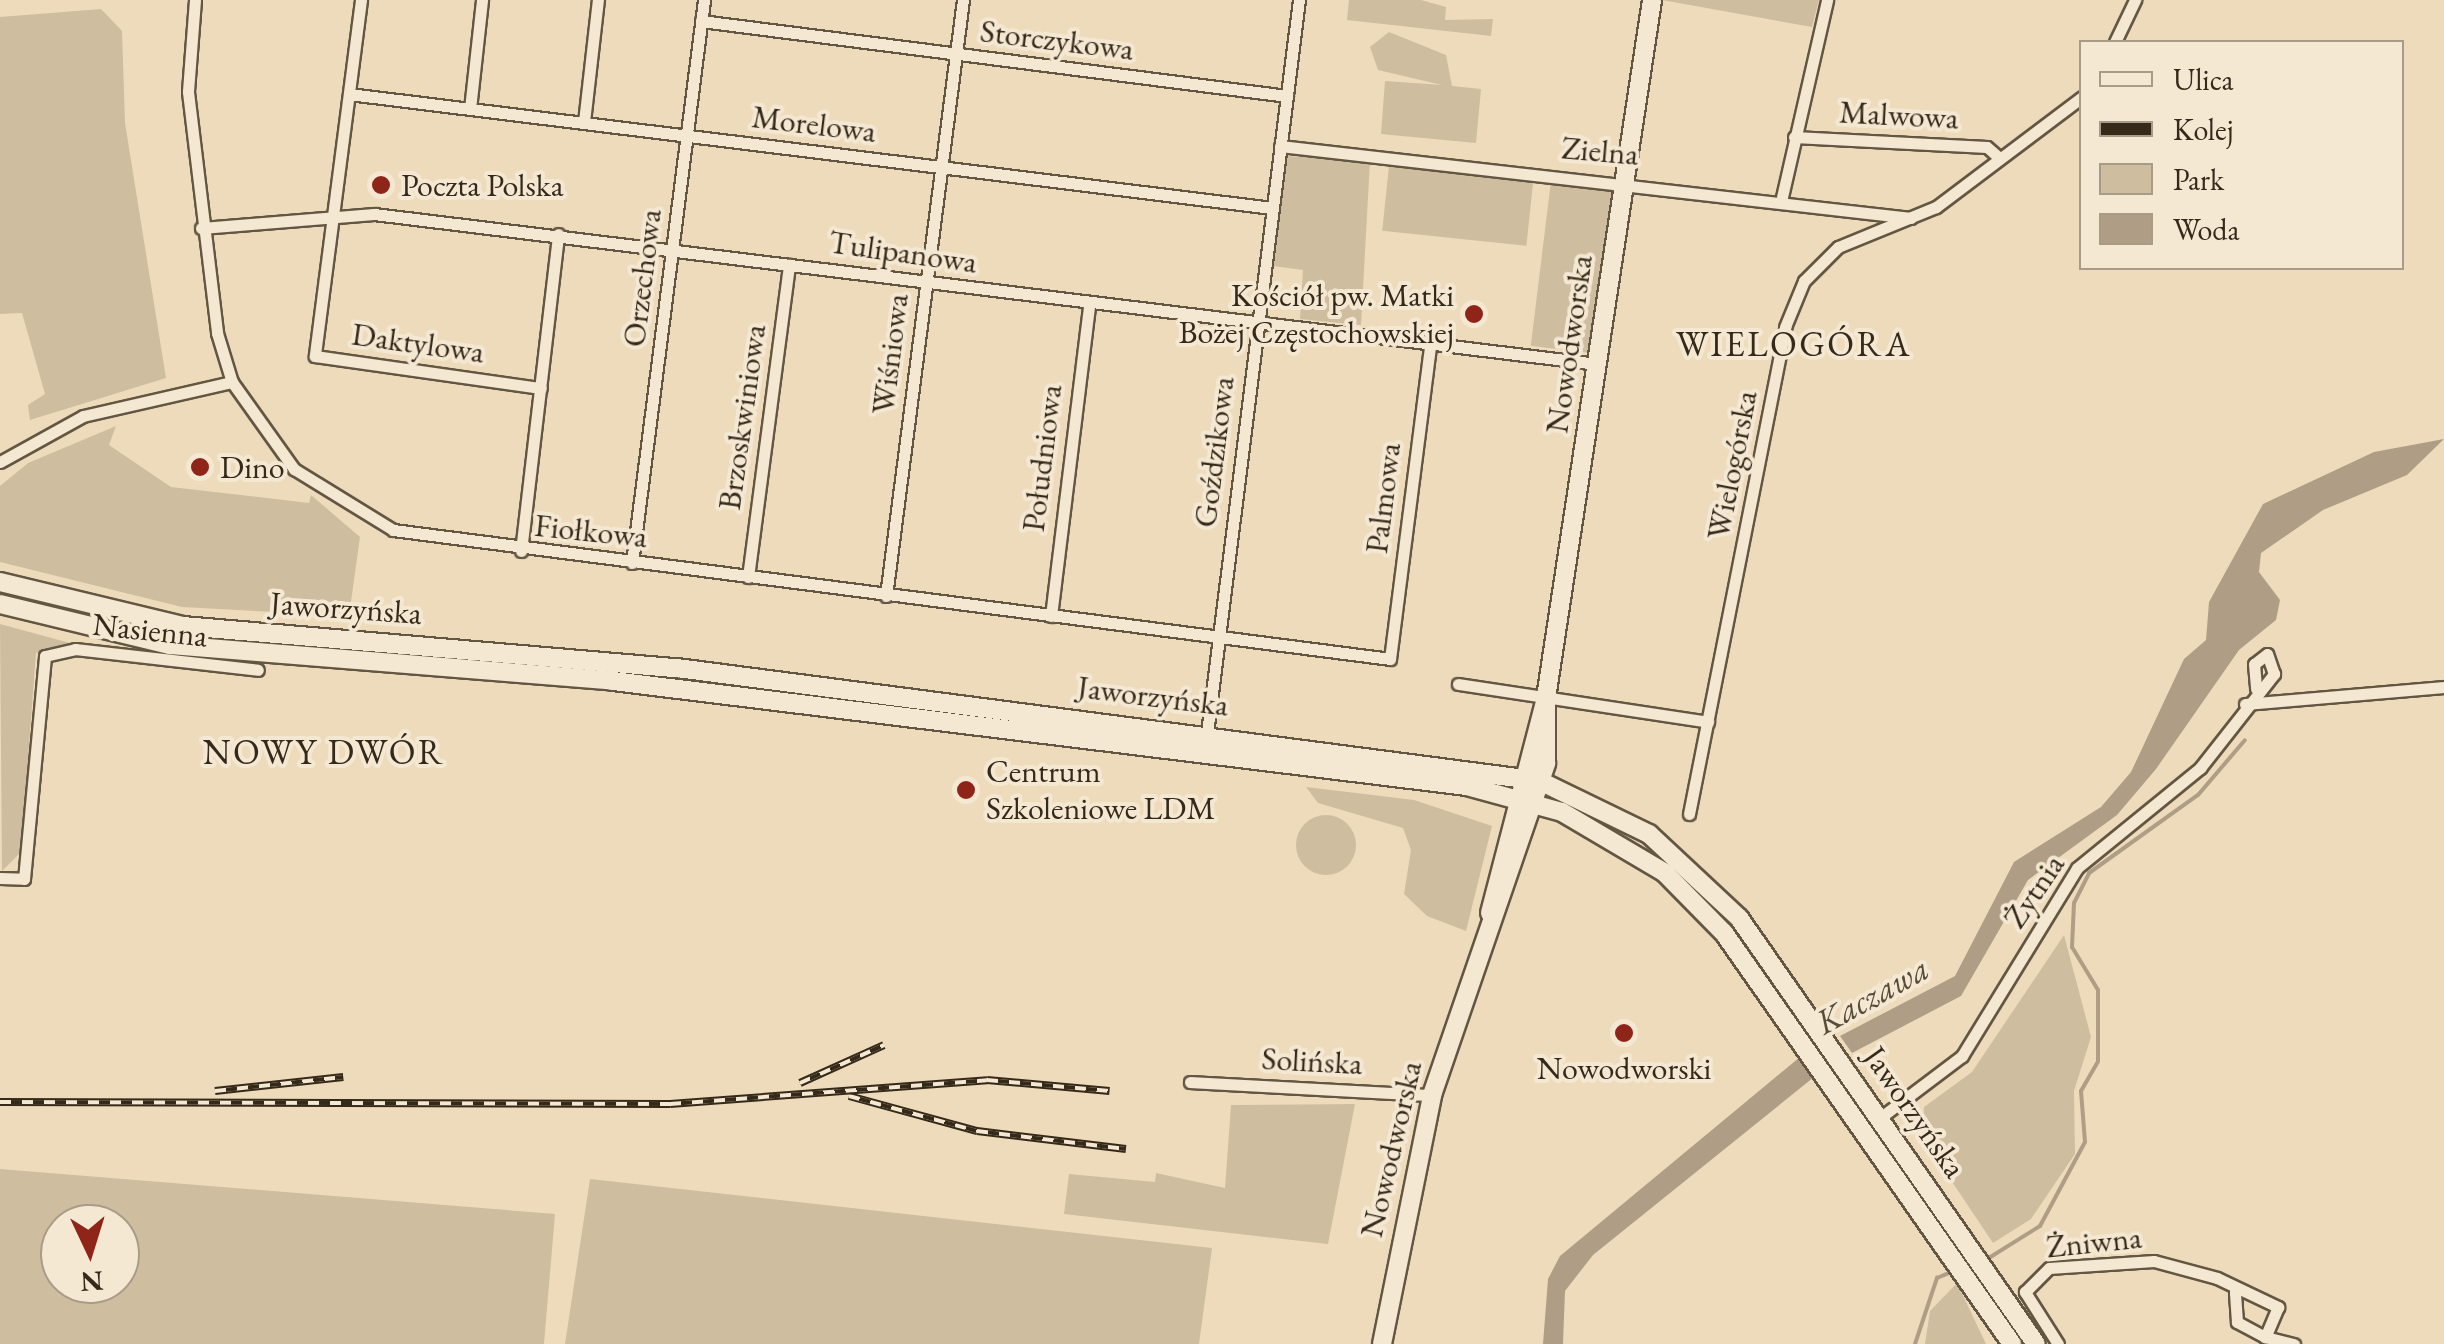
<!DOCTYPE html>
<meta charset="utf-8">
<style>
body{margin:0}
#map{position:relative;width:2444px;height:1344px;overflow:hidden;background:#eedbbc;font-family:"EB Garamond",serif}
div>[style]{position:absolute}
.green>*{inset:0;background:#cfbda0;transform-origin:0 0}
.round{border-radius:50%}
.water>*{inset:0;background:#af9e85}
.stream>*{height:4px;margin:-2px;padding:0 2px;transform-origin:2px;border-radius:2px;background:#af9e85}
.roads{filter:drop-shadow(2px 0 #635642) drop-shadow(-2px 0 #635642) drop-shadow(0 2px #635642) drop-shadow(0 -2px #635642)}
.street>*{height:11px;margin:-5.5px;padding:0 5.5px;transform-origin:5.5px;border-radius:5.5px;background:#f4e8d3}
.secondary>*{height:18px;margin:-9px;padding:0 9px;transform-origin:9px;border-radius:9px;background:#f4e8d3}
.rail>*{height:8px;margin-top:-4px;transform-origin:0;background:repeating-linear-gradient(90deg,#f4e8d3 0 11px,#35291a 0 22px);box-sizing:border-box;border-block:2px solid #35291a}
.dots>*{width:28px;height:28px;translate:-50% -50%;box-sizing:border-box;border:5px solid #f4e8d3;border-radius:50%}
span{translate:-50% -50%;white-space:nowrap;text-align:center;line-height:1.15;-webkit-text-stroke:8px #f4e8d3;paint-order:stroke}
.street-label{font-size:32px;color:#35291a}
.poi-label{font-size:32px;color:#35291a}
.left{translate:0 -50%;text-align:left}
.right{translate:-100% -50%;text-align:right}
.neighbourhood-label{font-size:35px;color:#35291a;letter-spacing:2.5px}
.water-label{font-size:35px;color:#5a4c3a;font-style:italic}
.legend{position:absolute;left:2079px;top:40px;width:325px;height:230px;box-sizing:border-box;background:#f4e8d3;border:2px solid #a89c89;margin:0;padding:12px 18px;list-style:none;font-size:30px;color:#35291a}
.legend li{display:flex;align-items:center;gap:20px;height:50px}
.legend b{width:50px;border:2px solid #a89c89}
.north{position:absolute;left:40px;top:1204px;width:100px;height:100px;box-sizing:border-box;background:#f4e8d3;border:2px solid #a89c89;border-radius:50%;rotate:176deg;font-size:28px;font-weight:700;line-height:40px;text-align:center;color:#35291a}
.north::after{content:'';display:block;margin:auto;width:35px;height:45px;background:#8f2418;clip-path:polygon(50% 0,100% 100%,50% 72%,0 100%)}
</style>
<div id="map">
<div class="green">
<i style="clip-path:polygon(1349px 0,1421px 0,1446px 7px,1445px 20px,1493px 19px,1491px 36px,1347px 20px)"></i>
<i style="clip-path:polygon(1662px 0,1819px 0,1812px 27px)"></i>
<i style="clip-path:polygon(101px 9px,122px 31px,125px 123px,166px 378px,30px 420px,28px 405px,45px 394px,22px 313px,0 314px,0 17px)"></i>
<i style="clip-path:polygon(1389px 32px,1446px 55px,1452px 86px,1481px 89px,1476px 143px,1381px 134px,1385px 81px,1442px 85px,1378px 70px,1370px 47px)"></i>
<i style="clip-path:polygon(1286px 156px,1370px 161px,1361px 325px,1300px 319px,1303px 270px,1273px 266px)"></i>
<i style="left:1389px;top:166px;width:145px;height:65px;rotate:6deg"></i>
<i style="left:1551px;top:181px;width:62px;height:166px;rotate:7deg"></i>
<i style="clip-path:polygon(116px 426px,109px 445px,171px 487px,309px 503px,311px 495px,360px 537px,349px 616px,182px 607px,0 562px,0 486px,28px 463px)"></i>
<i style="clip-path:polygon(0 624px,70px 643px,36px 653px,21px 852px,2px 871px)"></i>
<i style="clip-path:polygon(1306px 787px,1414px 800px,1492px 826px,1466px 931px,1427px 916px,1404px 894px,1411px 850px,1403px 828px,1318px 803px)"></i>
<i class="round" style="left:1296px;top:815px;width:60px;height:60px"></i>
<i style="clip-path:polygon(2064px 935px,2091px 1037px,2074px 1091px,2075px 1154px,2031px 1219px,1993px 1243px,1922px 1137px,1924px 1107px,1972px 1072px)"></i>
<i style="clip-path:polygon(1355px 1104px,1328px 1244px,1064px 1214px,1069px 1174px,1155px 1182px,1156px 1173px,1225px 1188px,1231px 1105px)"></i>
<i style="clip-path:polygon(evenodd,0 1169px,555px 1214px,544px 1344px,0 1344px,0 1169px,60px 1224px,120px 1224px,120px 1284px,60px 1284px,60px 1224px)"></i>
<i style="clip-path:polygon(590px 1179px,1212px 1248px,1199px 1344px,565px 1344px)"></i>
<i style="clip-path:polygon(1957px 1283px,1986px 1344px,1925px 1344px,1930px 1311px)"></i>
</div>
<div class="water">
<i style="clip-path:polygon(2444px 439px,2407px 475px,2323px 510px,2261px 553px,2259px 572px,2280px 600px,2276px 620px,2239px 650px,2156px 769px,2117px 815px,2028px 880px,1961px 996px,1852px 1053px,1840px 1036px,1955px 976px,2014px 862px,2101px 807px,2131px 772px,2184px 659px,2206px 640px,2209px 602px,2263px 504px,2374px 452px)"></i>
<i style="clip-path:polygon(1800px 1057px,1814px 1077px,1593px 1255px,1565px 1291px,1563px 1344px,1543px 1344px,1548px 1279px,1560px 1256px)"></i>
</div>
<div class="stream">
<i style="left:1984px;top:1261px;width:66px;rotate:-32deg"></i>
<i style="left:2040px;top:1226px;width:95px;rotate:-61.8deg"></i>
<i style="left:2085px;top:1142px;width:51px;rotate:-94.5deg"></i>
<i style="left:2081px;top:1091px;width:34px;rotate:-60deg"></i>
<i style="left:2098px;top:1061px;width:71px;rotate:-90deg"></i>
<i style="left:2098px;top:990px;width:50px;rotate:-121.2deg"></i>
<i style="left:2072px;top:947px;width:44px;rotate:-87.4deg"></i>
<i style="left:2074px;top:903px;width:34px;rotate:-63deg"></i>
<i style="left:2089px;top:873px;width:134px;rotate:-35.6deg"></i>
<i style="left:2198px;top:795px;width:72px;rotate:-49.5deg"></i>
<i style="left:1915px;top:1344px;width:70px;rotate:-71.6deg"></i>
<i style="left:1937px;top:1278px;width:21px;rotate:-23deg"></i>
</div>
<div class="roads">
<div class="street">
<i style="left:195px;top:0;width:92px;rotate:94.4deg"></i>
<i style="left:188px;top:92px;width:243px;rotate:83.1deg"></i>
<i style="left:217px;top:333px;width:51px;rotate:73deg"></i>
<i style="left:232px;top:382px;width:107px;rotate:54.5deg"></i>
<i style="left:294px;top:469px;width:116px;rotate:31.6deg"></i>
<i style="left:393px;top:530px;width:1005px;rotate:7.37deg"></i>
<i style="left:1390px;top:659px;width:317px;rotate:-82.7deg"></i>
<i style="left:361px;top:0;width:359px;rotate:97.4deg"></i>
<i style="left:315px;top:356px;width:228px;rotate:8.1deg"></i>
<i style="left:701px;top:21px;width:591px;rotate:7.29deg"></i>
<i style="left:2115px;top:42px;width:47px;rotate:-64.5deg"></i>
<i style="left:349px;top:94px;width:930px;rotate:7.04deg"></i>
<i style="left:470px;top:109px;width:110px;rotate:-83.7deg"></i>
<i style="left:584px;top:122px;width:123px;rotate:-83.5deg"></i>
<i style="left:1794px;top:137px;width:193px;rotate:3deg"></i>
<i style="left:1987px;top:147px;width:13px;rotate:42deg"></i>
<i style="left:1280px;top:146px;width:635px;rotate:6.51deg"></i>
<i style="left:1782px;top:197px;width:202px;rotate:-77.1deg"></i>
<i style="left:201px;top:228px;width:174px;rotate:-4.6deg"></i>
<i style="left:374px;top:214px;width:1232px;rotate:6.99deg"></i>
<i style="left:0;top:462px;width:95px;rotate:-29deg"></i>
<i style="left:83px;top:416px;width:153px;rotate:-12.9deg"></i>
<i style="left:521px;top:551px;width:319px;rotate:-83.3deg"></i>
<i style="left:632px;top:563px;width:568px;rotate:-82.71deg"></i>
<i style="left:748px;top:577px;width:315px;rotate:-82.5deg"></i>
<i style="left:886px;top:596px;width:601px;rotate:-82.64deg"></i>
<i style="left:1051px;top:616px;width:312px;rotate:-83deg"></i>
<i style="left:1458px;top:684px;width:253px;rotate:8.6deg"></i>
<i style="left:2245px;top:704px;width:200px;rotate:-4.9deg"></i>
<i style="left:1207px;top:733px;width:739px;rotate:-82.85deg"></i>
<i style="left:1689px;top:814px;width:496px;rotate:-78.8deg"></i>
<i style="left:1785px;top:327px;width:50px;rotate:-67.6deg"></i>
<i style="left:1804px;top:281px;width:48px;rotate:-45deg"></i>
<i style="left:1838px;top:247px;width:106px;rotate:-22.2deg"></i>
<i style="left:1936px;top:207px;width:183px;rotate:-37deg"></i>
<i style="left:0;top:878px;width:24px;rotate:2deg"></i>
<i style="left:24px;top:879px;width:224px;rotate:-84.6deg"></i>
<i style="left:45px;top:656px;width:31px;rotate:-13deg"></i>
<i style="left:75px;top:649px;width:184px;rotate:6.5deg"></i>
<i style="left:1190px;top:1082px;width:242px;rotate:3.1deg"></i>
<i style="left:1881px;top:1117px;width:101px;rotate:-37deg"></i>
<i style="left:1962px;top:1056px;width:220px;rotate:-58.5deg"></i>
<i style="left:2077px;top:868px;width:159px;rotate:-39.1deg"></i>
<i style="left:2200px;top:768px;width:120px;rotate:-51.8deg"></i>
<i style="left:2274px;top:674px;width:21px;rotate:-109deg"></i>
<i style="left:2267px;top:654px;width:16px;rotate:142deg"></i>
<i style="left:2254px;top:664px;width:25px;rotate:85deg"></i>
<i style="left:2265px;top:1337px;width:30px;rotate:14deg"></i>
<i style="left:2058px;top:1344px;width:62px;rotate:-122.4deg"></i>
<i style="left:2025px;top:1292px;width:34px;rotate:-45deg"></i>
<i style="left:2049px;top:1268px;width:105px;rotate:-3.8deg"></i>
<i style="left:2154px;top:1261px;width:65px;rotate:15.1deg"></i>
<i style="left:2217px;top:1278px;width:68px;rotate:25.4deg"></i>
<i style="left:2278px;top:1307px;width:33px;rotate:113deg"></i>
<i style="left:2265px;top:1337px;width:32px;rotate:-152deg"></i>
<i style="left:2237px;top:1322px;width:30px;rotate:-94deg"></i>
</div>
<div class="secondary">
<i style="left:0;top:582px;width:188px;rotate:13.5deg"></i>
<i style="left:183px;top:626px;width:496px;rotate:4.9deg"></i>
<i style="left:677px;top:668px;width:870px;rotate:7.46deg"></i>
<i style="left:1540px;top:781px;width:121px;rotate:25.9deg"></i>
<i style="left:1649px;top:834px;width:123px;rotate:43deg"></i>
<i style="left:1739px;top:918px;width:519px;rotate:55.12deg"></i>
<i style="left:0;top:604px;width:175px;rotate:13.6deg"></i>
<i style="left:170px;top:645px;width:444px;rotate:4.6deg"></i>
<i style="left:613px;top:681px;width:860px;rotate:7.01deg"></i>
<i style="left:1467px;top:786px;width:98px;rotate:15.3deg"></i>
<i style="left:1562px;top:812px;width:120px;rotate:30.6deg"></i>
<i style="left:1665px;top:873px;width:84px;rotate:45.5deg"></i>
<i style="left:1724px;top:933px;width:502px;rotate:54.98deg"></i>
<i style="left:1490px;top:913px;width:222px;rotate:-75.4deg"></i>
<i style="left:1546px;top:698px;width:706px;rotate:-81.36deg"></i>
<i style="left:1382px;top:1344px;width:254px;rotate:-78.6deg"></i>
<i style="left:1432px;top:1095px;width:351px;rotate:-71deg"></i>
<i style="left:1546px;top:763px;width:65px;rotate:-90deg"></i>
</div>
</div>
<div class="rail">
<i style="left:800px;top:1083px;width:92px;rotate:-24.3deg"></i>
<i style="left:215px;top:1091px;width:129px;rotate:-6.2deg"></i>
<i style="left:849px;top:1096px;width:133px;rotate:15.3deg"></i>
<i style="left:977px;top:1131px;width:150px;rotate:6.9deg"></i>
<i style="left:0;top:1102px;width:670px;rotate:0.17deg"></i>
<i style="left:670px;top:1104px;width:318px;rotate:-4.3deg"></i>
<i style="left:987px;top:1080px;width:123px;rotate:5.1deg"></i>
</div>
<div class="dots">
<i style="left:381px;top:185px;background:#8f2418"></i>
<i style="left:1474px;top:314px;background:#8f2418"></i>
<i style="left:200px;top:467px;background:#8f2418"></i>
<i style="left:966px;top:790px;background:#8f2418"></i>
<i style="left:1624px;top:1033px;background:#8f2418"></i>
</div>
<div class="street-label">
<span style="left:1057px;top:40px;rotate:7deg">Storczykowa</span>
<span style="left:1899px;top:115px;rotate:3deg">Malwowa</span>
<span style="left:814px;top:124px;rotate:7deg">Morelowa</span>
<span style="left:1600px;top:151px;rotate:5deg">Zielna</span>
<span style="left:903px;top:252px;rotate:8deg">Tulipanowa</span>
<span style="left:642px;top:278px;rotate:-83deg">Orzechowa</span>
<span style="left:418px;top:343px;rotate:8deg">Daktylowa</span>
<span style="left:1569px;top:344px;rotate:-82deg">Nowodworska</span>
<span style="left:890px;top:354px;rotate:-83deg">Wiśniowa</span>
<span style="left:742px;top:417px;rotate:-82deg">Brzoskwiniowa</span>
<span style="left:1214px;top:452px;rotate:-83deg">Goździkowa</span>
<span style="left:1042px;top:458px;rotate:-83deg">Południowa</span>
<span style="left:1732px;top:465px;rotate:-79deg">Wielogórska</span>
<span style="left:1383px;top:498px;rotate:-83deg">Palmowa</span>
<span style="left:591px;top:531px;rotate:6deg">Fiołkowa</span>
<span style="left:346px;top:608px;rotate:4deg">Jaworzyńska</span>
<span style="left:150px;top:630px;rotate:6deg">Nasienna</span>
<span style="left:1153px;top:696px;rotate:7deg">Jaworzyńska</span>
<span style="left:2034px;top:891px;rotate:-56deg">Żytnia</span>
<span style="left:1312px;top:1061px;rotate:3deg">Solińska</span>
<span style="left:1915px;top:1112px;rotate:55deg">Jaworzyńska</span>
<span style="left:1391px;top:1149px;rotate:-77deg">Nowodworska</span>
<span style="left:2094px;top:1242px;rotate:-6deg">Żniwna</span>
</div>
<div class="poi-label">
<span class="left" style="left:401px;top:185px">Poczta Polska</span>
<span class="right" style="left:1454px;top:314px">Kościół pw. Matki<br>Bożej Częstochowskiej</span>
<span class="left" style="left:220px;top:467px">Dino</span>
<span class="left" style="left:986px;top:790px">Centrum<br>Szkoleniowe LDM</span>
<span style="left:1624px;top:1068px">Nowodworski</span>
</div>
<div class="neighbourhood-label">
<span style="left:1794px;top:344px">WIELOGÓRA</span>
<span style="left:324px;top:752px">NOWY DWÓR</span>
</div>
<div class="water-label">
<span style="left:1872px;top:995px;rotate:-29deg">Kaczawa</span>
</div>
<ul class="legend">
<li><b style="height:12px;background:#f4e8d3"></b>Ulica</li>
<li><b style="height:12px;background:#35291a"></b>Kolej</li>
<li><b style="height:28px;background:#cfbda0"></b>Park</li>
<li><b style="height:28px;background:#af9e85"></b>Woda</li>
</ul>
<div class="north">N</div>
</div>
